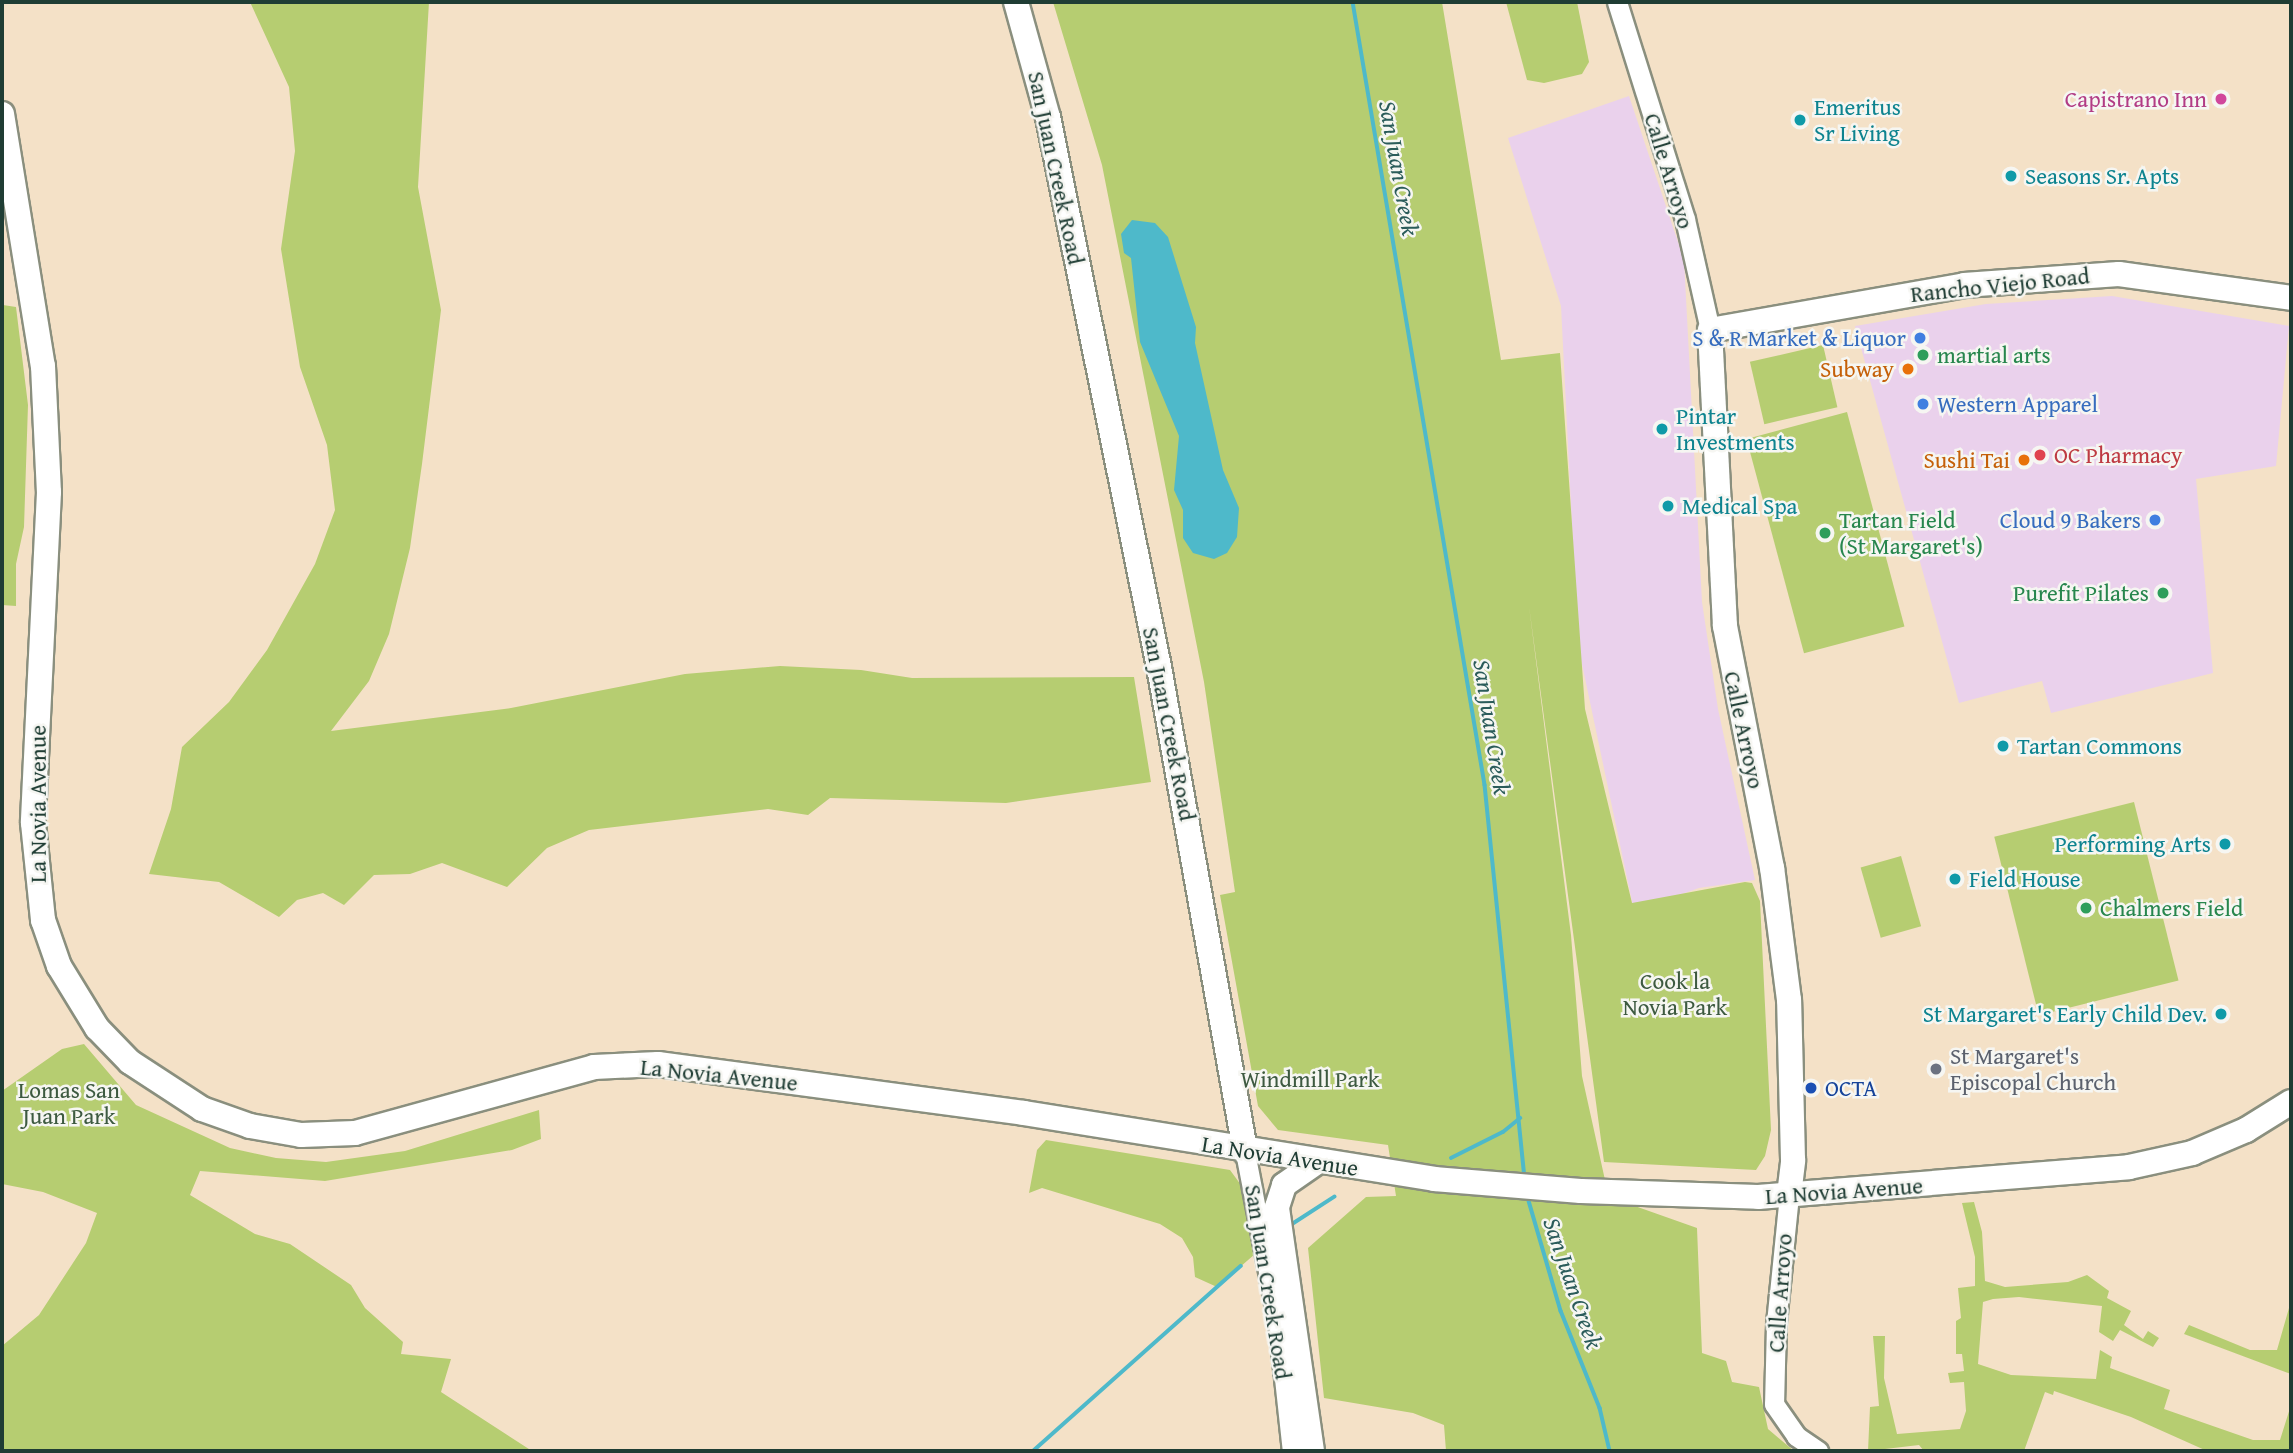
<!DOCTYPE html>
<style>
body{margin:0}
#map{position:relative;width:2293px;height:1453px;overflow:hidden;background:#f4e1c7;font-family:"Gentium Book Plus",serif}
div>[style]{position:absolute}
.built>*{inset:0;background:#ead1ec}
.green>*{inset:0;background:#b6cd71;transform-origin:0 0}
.water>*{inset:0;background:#4eb9ca}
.stream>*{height:3.5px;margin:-1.75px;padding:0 1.75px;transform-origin:1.75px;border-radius:1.75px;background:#4eb9ca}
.roads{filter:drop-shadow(2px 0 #8a8f7e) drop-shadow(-2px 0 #8a8f7e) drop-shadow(0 2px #8a8f7e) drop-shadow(0 -2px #8a8f7e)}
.minor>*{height:19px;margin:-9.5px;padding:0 9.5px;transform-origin:9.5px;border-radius:9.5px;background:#fff}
.major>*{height:24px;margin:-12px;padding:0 12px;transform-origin:12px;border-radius:12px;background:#fff}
.dots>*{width:19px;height:19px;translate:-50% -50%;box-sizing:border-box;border:4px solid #f6f6f2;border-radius:50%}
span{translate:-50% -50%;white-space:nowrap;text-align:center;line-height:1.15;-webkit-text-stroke:5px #f6f6f2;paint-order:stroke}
.hotel-label{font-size:23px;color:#b23c85}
.right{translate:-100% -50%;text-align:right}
.culture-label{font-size:23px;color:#0d838f}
.left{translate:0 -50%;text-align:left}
.street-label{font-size:23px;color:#1f3d34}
.shop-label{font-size:23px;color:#366cbe}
.leisure-label{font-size:23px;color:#27864d}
.food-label{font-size:23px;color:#c56008}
.health-label{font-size:23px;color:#be3a42}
.park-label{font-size:23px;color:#3d5a40}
.worship-label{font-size:23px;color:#5b616d}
.transit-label{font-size:23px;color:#164399}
.water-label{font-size:24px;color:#2b5c5a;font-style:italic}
.frame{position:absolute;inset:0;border:4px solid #1f3d34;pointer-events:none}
</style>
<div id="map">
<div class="built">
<i style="clip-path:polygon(1629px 96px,1684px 260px,1702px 602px,1718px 709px,1755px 880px,1699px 888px,1634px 911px,1578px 645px,1561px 306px,1508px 138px)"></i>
<i style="clip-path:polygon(2112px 296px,2289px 326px,2276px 466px,2196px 479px,2213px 673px,2051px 713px,2042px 681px,1959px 703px,1855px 326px,1986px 304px)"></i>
</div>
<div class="green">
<i style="clip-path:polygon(250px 2px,429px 2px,418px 187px,441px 310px,422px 464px,410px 548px,389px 634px,369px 681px,331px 731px,511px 708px,685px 674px,780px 666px,861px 670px,912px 678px,1134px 677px,1151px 782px,1006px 803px,830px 798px,808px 815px,768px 809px,589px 830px,547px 848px,507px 887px,442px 863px,410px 874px,374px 875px,344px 905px,323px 893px,297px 900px,279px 917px,219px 882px,149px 874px,171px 809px,182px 747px,229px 702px,267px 650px,315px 564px,335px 510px,327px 445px,300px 367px,281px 249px,295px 151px,289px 87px)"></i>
<i style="clip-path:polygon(1053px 2px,1442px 2px,1501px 360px,1560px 353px,1585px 709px,1632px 903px,1745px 882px,1752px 883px,1760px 901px,1771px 1130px,1765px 1156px,1756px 1170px,1604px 1162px,1529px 606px,1571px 935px,1582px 1076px,1605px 1180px,1632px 1205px,1697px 1228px,1702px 1353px,1726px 1361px,1732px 1382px,1759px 1387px,1768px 1429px,1794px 1451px,1446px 1451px,1444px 1425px,1413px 1413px,1324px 1398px,1308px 1248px,1366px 1197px,1396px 1196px,1388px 1145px,1278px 1130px,1258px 1106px,1220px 895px,1235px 892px,1204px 682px,1102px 165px)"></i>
<i style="clip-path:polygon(1506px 2px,1577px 2px,1589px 62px,1582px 74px,1544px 83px,1527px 80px)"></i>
<i style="clip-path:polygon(2px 300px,3px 305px,16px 307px,28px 405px,24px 527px,16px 564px,16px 606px,2px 605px)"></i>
<i style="left:1823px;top:345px;width:64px;height:75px;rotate:77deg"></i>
<i style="left:1847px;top:412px;width:222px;height:104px;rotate:75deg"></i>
<i style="left:2134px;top:802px;width:184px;height:144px;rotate:76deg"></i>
<i style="left:1901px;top:856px;width:73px;height:42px;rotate:74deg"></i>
<i style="clip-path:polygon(84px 1044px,136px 1105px,230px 1148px,276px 1158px,326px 1162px,405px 1151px,539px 1110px,541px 1139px,512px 1150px,325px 1181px,200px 1171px,190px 1195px,255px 1234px,290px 1244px,351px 1285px,365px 1308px,403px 1342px,401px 1354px,451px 1359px,441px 1392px,532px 1451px,2px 1451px,2px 1346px,39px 1315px,86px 1243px,97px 1213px,43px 1192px,2px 1184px,2px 1091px,62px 1049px)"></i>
<i style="clip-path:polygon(1046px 1140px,1230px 1170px,1241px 1185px,1253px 1221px,1255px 1254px,1217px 1287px,1195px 1277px,1193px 1257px,1182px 1238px,1160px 1224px,1042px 1188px,1029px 1193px,1037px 1150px)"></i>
<i style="clip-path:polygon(1974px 1202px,1982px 1232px,1985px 1281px,2005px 1287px,2068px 1282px,2087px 1275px,2109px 1291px,2107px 1298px,2131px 1311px,2124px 1325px,2143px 1339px,2148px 1331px,2159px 1338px,2153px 1347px,2120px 1330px,2113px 1341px,2099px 1332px,2102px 1306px,2019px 1297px,1993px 1299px,1983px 1302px,1978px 1364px,2011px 1375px,2096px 1379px,2100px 1350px,2112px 1357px,2110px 1368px,2170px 1390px,2164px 1409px,2253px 1440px,2280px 1440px,2291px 1405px,2291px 1451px,2207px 1451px,2131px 1417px,2054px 1391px,2053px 1395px,2045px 1392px,2024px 1451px,1924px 1451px,1919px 1445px,1868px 1451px,1870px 1407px,1879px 1406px,1873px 1336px,1885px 1336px,1884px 1378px,1897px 1434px,1960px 1429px,1966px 1411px,1964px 1382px,1950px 1383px,1948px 1373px,1964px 1371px,1962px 1354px,1956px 1354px,1956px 1321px,1961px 1318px,1958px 1288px,1975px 1286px,1975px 1257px,1962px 1203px)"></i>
<i style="clip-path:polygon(2291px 1301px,2291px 1374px,2184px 1334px,2189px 1325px,2250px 1350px,2277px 1350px)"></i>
</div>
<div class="water">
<i style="clip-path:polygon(1132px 220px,1155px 223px,1168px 237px,1196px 327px,1195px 343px,1223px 470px,1239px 508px,1237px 537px,1227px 553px,1214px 559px,1193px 553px,1183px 538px,1183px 510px,1174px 490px,1179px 436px,1140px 342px,1131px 258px,1124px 253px,1121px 234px)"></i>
</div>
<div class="stream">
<i style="left:1353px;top:2px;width:794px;rotate:80.43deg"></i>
<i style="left:1485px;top:785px;width:393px;rotate:84.2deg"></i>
<i style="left:1451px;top:1158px;width:58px;rotate:-26.6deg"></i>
<i style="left:1503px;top:1132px;width:22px;rotate:-39deg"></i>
<i style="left:1527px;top:1194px;width:122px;rotate:73.8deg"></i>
<i style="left:1561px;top:1311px;width:105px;rotate:68.1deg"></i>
<i style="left:1600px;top:1408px;width:44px;rotate:76.9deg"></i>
<i style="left:1289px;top:1226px;width:54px;rotate:-32.8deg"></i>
<i style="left:1033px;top:1451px;width:278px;rotate:-41.7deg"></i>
</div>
<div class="roads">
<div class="minor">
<i style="left:1617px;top:2px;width:227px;rotate:72.6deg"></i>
<i style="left:1685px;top:219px;width:114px;rotate:77.3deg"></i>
<i style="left:1245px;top:1152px;width:174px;rotate:79.1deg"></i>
<i style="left:1278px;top:1323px;width:129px;rotate:83.8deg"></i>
<i style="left:1789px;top:1195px;width:130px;rotate:95.8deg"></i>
<i style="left:1776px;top:1324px;width:80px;rotate:91.4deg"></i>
<i style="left:1774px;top:1404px;width:39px;rotate:55deg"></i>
<i style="left:1796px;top:1436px;width:27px;rotate:34deg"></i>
</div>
<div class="major">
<i style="left:1016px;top:2px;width:119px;rotate:74.5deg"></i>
<i style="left:1048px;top:117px;width:561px;rotate:78.59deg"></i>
<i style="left:1159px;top:667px;width:493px;rotate:79.9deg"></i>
<i style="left:2px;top:114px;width:255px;rotate:80.8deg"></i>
<i style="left:43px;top:366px;width:126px;rotate:87.3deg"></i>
<i style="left:49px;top:492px;width:331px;rotate:92.8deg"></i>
<i style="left:33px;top:823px;width:98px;rotate:84.1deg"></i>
<i style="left:43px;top:920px;width:49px;rotate:70.8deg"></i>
<i style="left:59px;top:966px;width:73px;rotate:58.5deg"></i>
<i style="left:97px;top:1028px;width:47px;rotate:45.9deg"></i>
<i style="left:130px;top:1062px;width:86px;rotate:33.1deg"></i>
<i style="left:202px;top:1109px;width:51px;rotate:19.5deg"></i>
<i style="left:250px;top:1126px;width:52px;rotate:10deg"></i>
<i style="left:301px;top:1135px;width:54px;rotate:-2.1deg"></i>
<i style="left:355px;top:1133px;width:248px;rotate:-15.4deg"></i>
<i style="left:594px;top:1067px;width:64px;rotate:-2.7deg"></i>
<i style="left:658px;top:1064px;width:369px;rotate:7.6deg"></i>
<i style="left:1024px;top:1113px;width:415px;rotate:9.1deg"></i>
<i style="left:1434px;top:1179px;width:147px;rotate:4.7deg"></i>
<i style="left:1581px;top:1191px;width:177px;rotate:1.9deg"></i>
<i style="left:1758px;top:1197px;width:372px;rotate:-4.6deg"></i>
<i style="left:2129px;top:1167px;width:65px;rotate:-12.5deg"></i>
<i style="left:2192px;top:1153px;width:59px;rotate:-23.1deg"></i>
<i style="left:2246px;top:1130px;width:53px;rotate:-31.9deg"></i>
<i style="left:1789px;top:1195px;width:35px;rotate:-83deg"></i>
<i style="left:1793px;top:1160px;width:160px;rotate:-91.4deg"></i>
<i style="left:1789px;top:1000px;width:133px;rotate:-97.3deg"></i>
<i style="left:1772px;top:868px;width:247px;rotate:-101deg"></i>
<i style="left:1725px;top:626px;width:296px;rotate:-92.9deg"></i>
<i style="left:1710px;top:330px;width:258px;rotate:-10deg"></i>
<i style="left:1964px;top:285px;width:155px;rotate:-4.1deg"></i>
<i style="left:2119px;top:274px;width:174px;rotate:7.9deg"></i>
<i style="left:1312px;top:1451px;width:246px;rotate:-98.2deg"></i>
<i style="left:1277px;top:1207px;width:23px;rotate:-72deg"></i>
<i style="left:1284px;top:1185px;width:40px;rotate:-34.9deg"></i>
</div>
</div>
<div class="dots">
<i style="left:2221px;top:99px;background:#d1479c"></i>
<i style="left:1800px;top:120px;background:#0f9aa8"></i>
<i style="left:2011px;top:176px;background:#0f9aa8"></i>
<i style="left:1920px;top:338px;background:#3f7fe0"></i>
<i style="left:1923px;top:355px;background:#2e9e5b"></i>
<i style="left:1908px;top:369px;background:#e8710a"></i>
<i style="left:1923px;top:404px;background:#3f7fe0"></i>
<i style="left:1662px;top:429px;background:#0f9aa8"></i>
<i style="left:2040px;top:455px;background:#e0444e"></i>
<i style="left:2024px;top:460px;background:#e8710a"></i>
<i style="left:1668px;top:506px;background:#0f9aa8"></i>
<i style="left:2155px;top:520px;background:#3f7fe0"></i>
<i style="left:1825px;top:533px;background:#2e9e5b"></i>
<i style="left:2163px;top:593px;background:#2e9e5b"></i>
<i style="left:2003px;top:746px;background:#0f9aa8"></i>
<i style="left:2225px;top:844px;background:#0f9aa8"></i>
<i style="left:1955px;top:879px;background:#0f9aa8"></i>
<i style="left:2086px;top:908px;background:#2e9e5b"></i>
<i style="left:2221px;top:1014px;background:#0f9aa8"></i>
<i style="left:1936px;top:1069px;background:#6b7280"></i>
<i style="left:1811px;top:1088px;background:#1a4fb4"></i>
</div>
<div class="hotel-label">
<span class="right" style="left:2207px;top:99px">Capistrano Inn</span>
</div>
<div class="culture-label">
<span class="left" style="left:1814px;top:120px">Emeritus<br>Sr Living</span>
<span class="left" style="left:2025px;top:176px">Seasons Sr. Apts</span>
<span class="left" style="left:1676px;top:429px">Pintar<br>Investments</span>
<span class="left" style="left:1682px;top:506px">Medical Spa</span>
<span class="left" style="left:2017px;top:746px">Tartan Commons</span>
<span class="right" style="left:2211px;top:844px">Performing Arts</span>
<span class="left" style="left:1969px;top:879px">Field House</span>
<span class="right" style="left:2207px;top:1014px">St Margaret's Early Child Dev.</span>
</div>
<div class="street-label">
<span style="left:1056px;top:168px;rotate:78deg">San Juan Creek Road</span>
<span style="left:1669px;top:171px;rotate:73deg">Calle Arroyo</span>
<span style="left:2000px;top:285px;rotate:-6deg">Rancho Viejo Road</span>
<span style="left:1169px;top:724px;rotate:79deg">San Juan Creek Road</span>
<span style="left:1744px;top:730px;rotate:78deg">Calle Arroyo</span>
<span style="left:38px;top:804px;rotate:-90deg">La Novia Avenue</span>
<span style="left:719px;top:1075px;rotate:6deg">La Novia Avenue</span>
<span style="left:1280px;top:1156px;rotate:9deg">La Novia Avenue</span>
<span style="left:1844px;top:1191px;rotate:-4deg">La Novia Avenue</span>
<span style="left:1268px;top:1282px;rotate:81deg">San Juan Creek Road</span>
<span style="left:1780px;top:1293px;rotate:-86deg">Calle Arroyo</span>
</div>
<div class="shop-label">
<span class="right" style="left:1906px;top:338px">S &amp; R Market &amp; Liquor</span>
<span class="left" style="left:1937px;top:404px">Western Apparel</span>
<span class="right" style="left:2141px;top:520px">Cloud 9 Bakers</span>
</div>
<div class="leisure-label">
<span class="left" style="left:1937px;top:355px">martial arts</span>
<span class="left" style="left:1839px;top:533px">Tartan Field<br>(St Margaret's)</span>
<span class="right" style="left:2149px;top:593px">Purefit Pilates</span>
<span class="left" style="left:2100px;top:908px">Chalmers Field</span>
</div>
<div class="food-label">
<span class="right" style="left:1894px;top:369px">Subway</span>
<span class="right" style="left:2010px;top:460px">Sushi Tai</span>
</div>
<div class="health-label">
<span class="left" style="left:2054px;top:455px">OC Pharmacy</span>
</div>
<div class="park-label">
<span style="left:1675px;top:994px">Cook la<br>Novia Park</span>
<span style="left:1310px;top:1079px">Windmill Park</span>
<span style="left:69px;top:1103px">Lomas San<br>Juan Park</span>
</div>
<div class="worship-label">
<span class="left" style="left:1950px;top:1069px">St Margaret's<br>Episcopal Church</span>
</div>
<div class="transit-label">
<span class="left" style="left:1825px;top:1088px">OCTA</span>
</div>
<div class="water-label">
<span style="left:1399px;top:168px;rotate:80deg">San Juan Creek</span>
<span style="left:1492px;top:727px;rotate:81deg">San Juan Creek</span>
<span style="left:1573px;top:1283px;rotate:71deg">San Juan Creek</span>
</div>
<div class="frame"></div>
</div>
